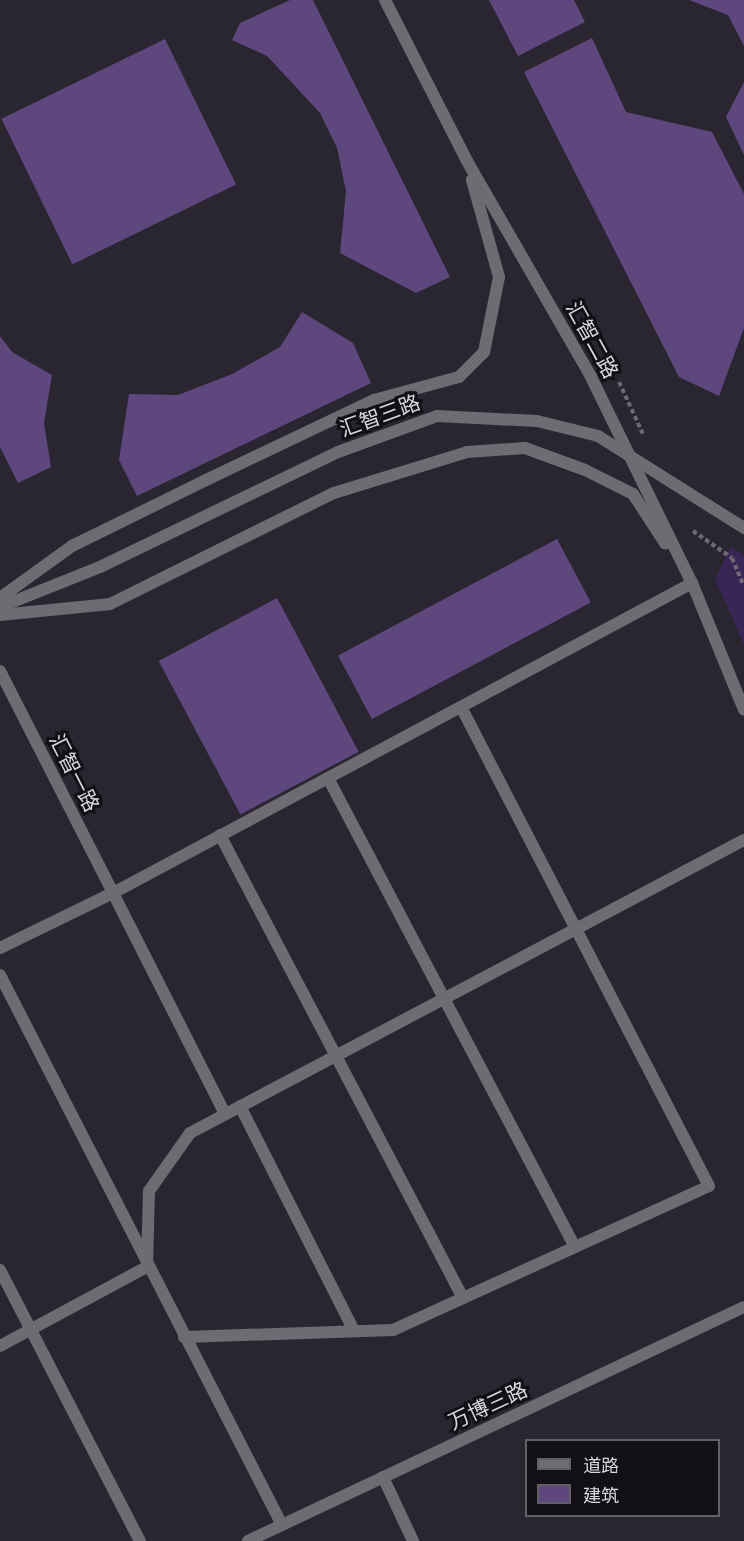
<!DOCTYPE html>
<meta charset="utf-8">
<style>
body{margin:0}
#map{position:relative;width:744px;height:1541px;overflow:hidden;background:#2a2631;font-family:"Zilla Slab","Noto Sans SC",serif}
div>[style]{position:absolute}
.green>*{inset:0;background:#3a2654}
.building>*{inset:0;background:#5d477c;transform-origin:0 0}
.path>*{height:4px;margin-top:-2px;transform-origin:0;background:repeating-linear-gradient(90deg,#6d6a74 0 4.5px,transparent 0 7.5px)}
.minor>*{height:12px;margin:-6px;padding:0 6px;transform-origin:6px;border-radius:6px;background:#6e6b72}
.tertiary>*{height:12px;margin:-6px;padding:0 6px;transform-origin:6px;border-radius:6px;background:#6e6b72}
.tertiary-bridge>*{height:12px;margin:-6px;padding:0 6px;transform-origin:6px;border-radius:6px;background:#6e6b72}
span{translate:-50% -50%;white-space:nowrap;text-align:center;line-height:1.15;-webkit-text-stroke:6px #121015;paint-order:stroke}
.street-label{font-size:21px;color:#d9d7de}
.legend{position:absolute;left:525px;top:1439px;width:195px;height:78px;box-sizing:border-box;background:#121015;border:2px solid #626065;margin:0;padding:8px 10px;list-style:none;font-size:18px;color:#d9d7de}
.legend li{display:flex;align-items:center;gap:12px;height:30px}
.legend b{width:30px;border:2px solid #626065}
</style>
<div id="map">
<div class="green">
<i style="clip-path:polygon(731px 547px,744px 555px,744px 645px,715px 578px)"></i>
</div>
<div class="building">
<i style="clip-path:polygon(290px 0,313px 0,450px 277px,416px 293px,340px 253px,346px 191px,337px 148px,320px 113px,267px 56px,232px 40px,240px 23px)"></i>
<i style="clip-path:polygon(489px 0,574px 0,585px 22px,518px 56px)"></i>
<i style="clip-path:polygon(689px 0,744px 0,744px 46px,728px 15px)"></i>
<i style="clip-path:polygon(592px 38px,626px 112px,712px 132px,744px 194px,744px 328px,719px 396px,679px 377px,524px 72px)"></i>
<i style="left:165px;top:39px;width:162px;height:182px;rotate:64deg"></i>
<i style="clip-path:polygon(744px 82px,744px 155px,726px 117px)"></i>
<i style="clip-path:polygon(302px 312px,353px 343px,371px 383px,137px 496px,119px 460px,129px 394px,178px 395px,232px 374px,280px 347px)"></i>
<i style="clip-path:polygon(0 336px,12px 352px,52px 375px,44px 423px,51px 467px,18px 483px,0 447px)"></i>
<i style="left:557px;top:539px;width:72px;height:248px;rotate:62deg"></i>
<i style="left:277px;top:598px;width:174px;height:134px;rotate:62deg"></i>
</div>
<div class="path">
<i style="left:619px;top:382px;width:60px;rotate:65.2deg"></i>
<i style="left:693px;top:531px;width:47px;rotate:34.7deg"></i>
<i style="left:732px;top:558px;width:30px;rotate:67deg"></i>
</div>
<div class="minor">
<i style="left:328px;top:778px;width:530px;rotate:62.23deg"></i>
<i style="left:220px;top:835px;width:523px;rotate:62.31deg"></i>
<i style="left:113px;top:893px;width:248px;rotate:63.1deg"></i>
<i style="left:0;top:948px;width:126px;rotate:-26deg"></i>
<i style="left:113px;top:893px;width:657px;rotate:-28.16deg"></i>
<i style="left:0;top:975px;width:618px;rotate:62.85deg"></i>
<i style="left:240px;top:1106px;width:252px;rotate:63.1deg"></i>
<i style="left:147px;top:1267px;width:76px;rotate:-88.5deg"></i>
<i style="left:149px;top:1191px;width:71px;rotate:-54.7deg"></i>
<i style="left:190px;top:1133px;width:627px;rotate:-27.87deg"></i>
<i style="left:0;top:1270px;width:305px;rotate:62.7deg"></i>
<i style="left:184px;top:1337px;width:209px;rotate:-1.9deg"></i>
<i style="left:393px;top:1330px;width:347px;rotate:-24.5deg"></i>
<i style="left:709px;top:1186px;width:539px;rotate:-117.37deg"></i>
<i style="left:0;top:1346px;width:167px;rotate:-28.3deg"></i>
<i style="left:383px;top:1477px;width:71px;rotate:64.9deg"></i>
<i style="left:248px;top:1541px;width:548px;rotate:-25.26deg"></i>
</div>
<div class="tertiary">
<i style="left:385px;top:0;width:181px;rotate:63deg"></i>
<i style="left:467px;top:161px;width:249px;rotate:60.1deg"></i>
<i style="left:591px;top:377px;width:229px;rotate:63.9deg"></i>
<i style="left:692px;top:583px;width:137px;rotate:67.7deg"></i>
<i style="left:0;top:598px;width:89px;rotate:-35.8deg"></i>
<i style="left:72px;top:546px;width:147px;rotate:-26.2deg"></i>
<i style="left:204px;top:481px;width:188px;rotate:-25.5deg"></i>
<i style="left:374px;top:400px;width:88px;rotate:-15.1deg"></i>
<i style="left:459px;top:377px;width:35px;rotate:-45deg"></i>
<i style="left:484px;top:352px;width:76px;rotate:-78.7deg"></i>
<i style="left:499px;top:277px;width:101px;rotate:-105.6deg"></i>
<i style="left:0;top:607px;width:108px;rotate:-21.8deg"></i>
<i style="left:0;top:615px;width:111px;rotate:-5.7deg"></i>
<i style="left:110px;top:604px;width:250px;rotate:-26.4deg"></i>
<i style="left:334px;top:493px;width:139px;rotate:-17.1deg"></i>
<i style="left:467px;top:452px;width:58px;rotate:-3.9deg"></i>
<i style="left:525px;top:448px;width:64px;rotate:20.1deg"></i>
<i style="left:585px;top:470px;width:54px;rotate:26.6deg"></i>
<i style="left:633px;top:494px;width:59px;rotate:56.9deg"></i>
<i style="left:0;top:671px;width:249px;rotate:63deg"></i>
</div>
<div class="tertiary-bridge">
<i style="left:100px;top:567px;width:264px;rotate:-25.8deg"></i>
<i style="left:338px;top:452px;width:105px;rotate:-20deg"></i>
<i style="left:437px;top:416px;width:100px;rotate:2.9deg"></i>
<i style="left:537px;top:421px;width:63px;rotate:13.8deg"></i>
<i style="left:598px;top:436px;width:173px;rotate:32.2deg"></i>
</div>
<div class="street-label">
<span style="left:592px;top:340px;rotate:61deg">汇智二路</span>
<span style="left:380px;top:416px;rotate:-20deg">汇智三路</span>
<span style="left:74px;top:773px;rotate:63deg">汇智一路</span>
<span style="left:488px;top:1406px;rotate:-25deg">万博三路</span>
</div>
<ul class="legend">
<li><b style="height:8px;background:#6e6b72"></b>道路</li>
<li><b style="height:16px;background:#5d477c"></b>建筑</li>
</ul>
</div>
